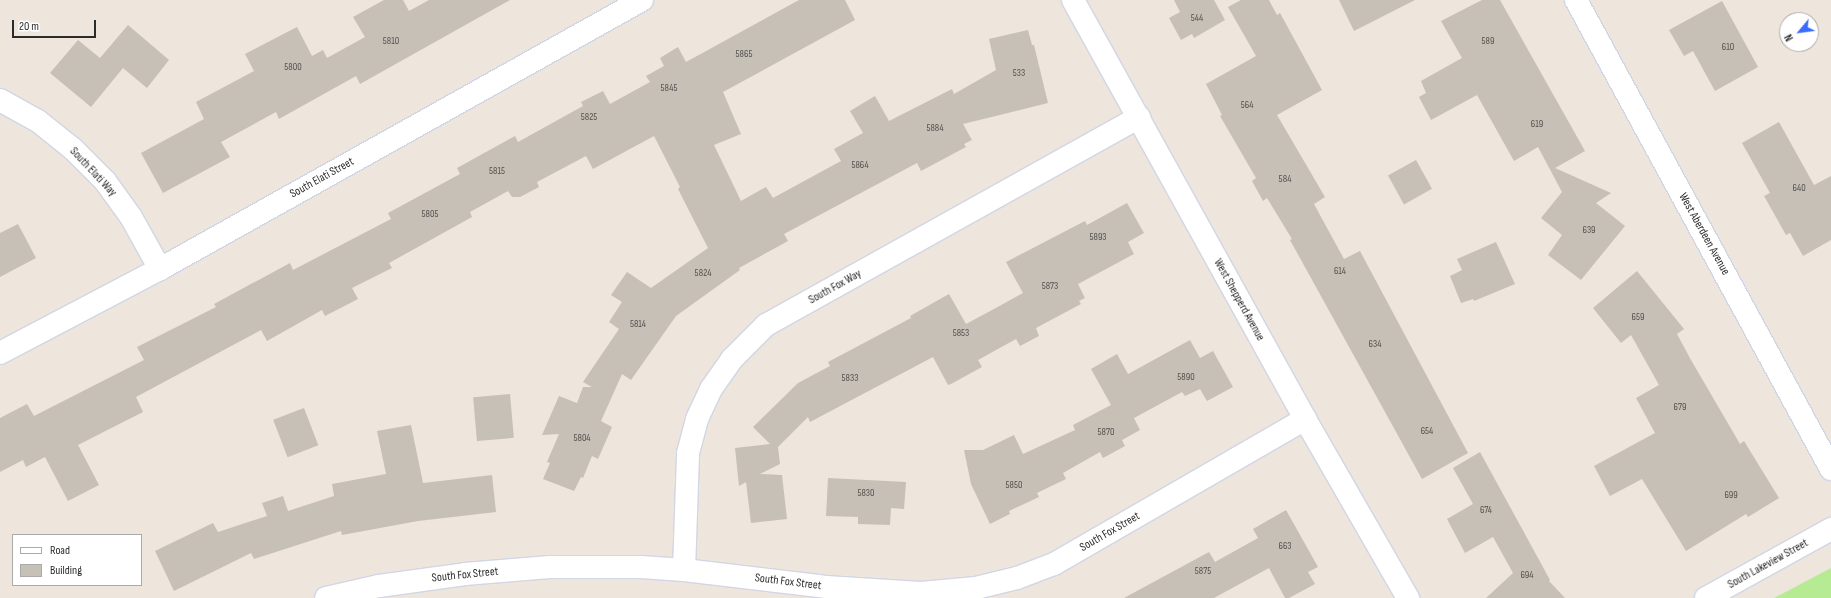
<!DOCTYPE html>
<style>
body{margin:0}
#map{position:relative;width:1831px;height:598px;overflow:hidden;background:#eee5dc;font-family:"Sofia Sans Condensed",sans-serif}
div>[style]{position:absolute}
.green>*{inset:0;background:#b7eb93}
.building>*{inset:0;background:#c6c0b7;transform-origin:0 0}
.roads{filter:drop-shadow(1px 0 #d1d6e5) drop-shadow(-1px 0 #d1d6e5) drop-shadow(0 1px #d1d6e5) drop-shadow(0 -1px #d1d6e5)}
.minor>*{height:22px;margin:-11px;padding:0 11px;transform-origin:11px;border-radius:11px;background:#fff}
span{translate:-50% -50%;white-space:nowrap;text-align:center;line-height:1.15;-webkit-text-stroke:3px #fff;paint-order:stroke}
.number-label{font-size:10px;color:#52504e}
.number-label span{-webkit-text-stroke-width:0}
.street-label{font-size:12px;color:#2b2b2b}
.legend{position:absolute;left:12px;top:534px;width:130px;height:52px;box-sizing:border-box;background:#fff;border:1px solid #aaa;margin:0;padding:5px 7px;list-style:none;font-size:12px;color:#2b2b2b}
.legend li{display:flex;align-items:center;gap:8px;height:20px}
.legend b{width:20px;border:1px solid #aaa}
.north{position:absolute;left:1779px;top:12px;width:40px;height:40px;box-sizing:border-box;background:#fff;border:1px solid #aaa;border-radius:50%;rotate:241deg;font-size:11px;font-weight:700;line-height:16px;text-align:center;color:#2b2b2b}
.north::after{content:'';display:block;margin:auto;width:14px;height:18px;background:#386cff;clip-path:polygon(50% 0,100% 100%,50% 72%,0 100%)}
.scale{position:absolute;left:12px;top:20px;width:84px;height:18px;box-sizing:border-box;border:2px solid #2b2b2b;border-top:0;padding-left:5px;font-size:12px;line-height:14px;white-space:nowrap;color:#2b2b2b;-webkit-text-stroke:3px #fff;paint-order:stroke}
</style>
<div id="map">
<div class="green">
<i style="clip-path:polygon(1831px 568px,1831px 598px,1774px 598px)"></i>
</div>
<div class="building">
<i style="clip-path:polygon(384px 0,403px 0,409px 11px,429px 0,510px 0,360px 84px,356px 76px,279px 119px,276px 112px,221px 142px,230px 157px,163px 193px,141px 153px,204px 119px,196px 102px,254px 71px,245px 54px,297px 27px,312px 56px,323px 50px,327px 58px,365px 37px,353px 17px)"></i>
<i style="clip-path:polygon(799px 0,845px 0,855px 20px,723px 92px,741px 134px,714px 145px,741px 201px,766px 187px,773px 198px,841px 161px,834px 149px,863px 133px,850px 111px,875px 96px,889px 121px,952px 89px,954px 94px,996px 70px,989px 39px,1028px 30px,1032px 45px,1034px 45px,1048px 103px,963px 124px,972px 140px,964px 144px,966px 147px,921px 171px,917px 163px,784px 234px,788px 241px,739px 268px,740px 270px,676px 316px,631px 380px,622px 374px,601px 421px,612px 427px,598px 459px,592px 456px,583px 478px,581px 477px,574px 491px,543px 479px,550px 463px,547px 462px,559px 434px,542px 435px,559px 396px,577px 403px,583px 387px,592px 387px,583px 382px,619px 329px,609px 322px,622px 302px,611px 295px,627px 272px,651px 288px,708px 248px,678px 189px,680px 187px,654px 136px,593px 169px,586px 156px,537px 182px,539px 187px,520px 197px,512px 197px,508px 191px,470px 212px,472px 217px,389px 263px,392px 268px,352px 288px,358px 299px,325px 316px,322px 310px,267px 341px,261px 330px,136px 397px,143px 412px,78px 445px,99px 485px,68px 501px,45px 457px,26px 467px,23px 460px,0 472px,0 418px,27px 404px,34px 416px,144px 360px,137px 347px,216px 307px,214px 304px,290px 263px,293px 270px,391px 219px,388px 213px,460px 174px,457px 168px,515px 136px,518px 142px,583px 106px,581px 102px,603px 91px,610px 104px,650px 82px,646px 76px,664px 66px,660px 58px,678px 47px,686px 62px)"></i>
<i style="clip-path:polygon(1174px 0,1214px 0,1225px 20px,1194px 38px,1192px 34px,1181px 40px,1169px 18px,1180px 12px)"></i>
<i style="clip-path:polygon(1241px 0,1269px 0,1277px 15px,1280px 13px,1322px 90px,1277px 115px,1325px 197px,1314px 204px,1344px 259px,1360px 251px,1468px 453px,1422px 479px,1290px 240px,1292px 239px,1267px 198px,1263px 201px,1252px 181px,1256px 178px,1220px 116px,1222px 115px,1206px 84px,1256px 56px,1228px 7px)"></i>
<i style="clip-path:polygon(1339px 0,1415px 0,1354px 31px)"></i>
<i style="clip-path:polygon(1482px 0,1500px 0,1585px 151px,1555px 168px,1611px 193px,1596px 203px,1625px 226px,1581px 280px,1548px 255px,1562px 235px,1541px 218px,1562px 192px,1538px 147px,1514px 161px,1477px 95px,1431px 120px,1419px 97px,1426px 93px,1421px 81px,1462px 58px,1441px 21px)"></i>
<i style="clip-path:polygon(1722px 1px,1758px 67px,1715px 91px,1693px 51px,1684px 56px,1669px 30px)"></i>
<i style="clip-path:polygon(128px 25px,169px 60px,147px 88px,123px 68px,91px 107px,50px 73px,78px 40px,100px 58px)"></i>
<i style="clip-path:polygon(1779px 122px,1814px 185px,1831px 176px,1831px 240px,1803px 256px,1790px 233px,1786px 235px,1764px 196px,1770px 193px,1742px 143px)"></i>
<i style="left:1416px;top:160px;width:33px;height:32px;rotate:61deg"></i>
<i style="clip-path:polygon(1127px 203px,1144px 233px,1128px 242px,1134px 254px,1078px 284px,1085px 298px,1079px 301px,1081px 304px,1036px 328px,1039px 336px,1020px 346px,1016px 339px,978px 360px,982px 367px,951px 384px,948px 385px,933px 357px,810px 422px,808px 417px,778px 447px,780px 464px,760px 474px,782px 475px,787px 519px,751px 523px,746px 482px,739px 486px,735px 448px,770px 444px,753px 427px,798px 383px,830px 366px,828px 362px,911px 318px,910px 316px,949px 294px,966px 324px,994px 309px,1023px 293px,1006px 262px,1085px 221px,1087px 225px)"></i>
<i style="clip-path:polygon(18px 224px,36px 258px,0 277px,0 233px)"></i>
<i style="clip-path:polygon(1496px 242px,1515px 284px,1474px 301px,1473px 299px,1461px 303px,1450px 276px,1462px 270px,1457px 259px)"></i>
<i style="clip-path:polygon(1637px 271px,1684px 329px,1677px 334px,1691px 360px,1740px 444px,1744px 441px,1779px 498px,1748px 517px,1746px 514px,1686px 551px,1642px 479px,1610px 496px,1594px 466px,1655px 433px,1636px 398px,1659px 385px,1631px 335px,1621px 343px,1593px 308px)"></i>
<i style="clip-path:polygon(1190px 340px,1200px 358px,1213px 351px,1233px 387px,1207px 401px,1200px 389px,1185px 396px,1182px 392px,1134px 418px,1140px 430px,1122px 440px,1125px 446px,1103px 458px,1100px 452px,1063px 473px,1066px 479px,1037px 493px,1039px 497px,1009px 511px,1010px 514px,990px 524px,971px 484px,964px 450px,983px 450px,1014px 435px,1023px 454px,1075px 430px,1073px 425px,1111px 405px,1091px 369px,1117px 354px,1128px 374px)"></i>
<i style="left:510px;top:394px;width:44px;height:37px;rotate:85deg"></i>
<i style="left:304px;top:408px;width:40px;height:33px;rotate:69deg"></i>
<i style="clip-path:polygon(411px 425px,423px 483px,492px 475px,496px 512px,418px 521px,342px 535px,341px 531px,254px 559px,251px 553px,174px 591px,155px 551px,213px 523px,218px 532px,267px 516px,262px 503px,283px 496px,288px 511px,334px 496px,332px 484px,386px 474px,377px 431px)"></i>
<i style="clip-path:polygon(1480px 452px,1550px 580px,1549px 581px,1565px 598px,1486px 598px,1513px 573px,1493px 537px,1465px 553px,1447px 519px,1473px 504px,1453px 468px)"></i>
<i style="clip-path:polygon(828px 478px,906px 482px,904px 509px,891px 508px,890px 525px,858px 524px,858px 517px,826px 516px)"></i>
<i style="clip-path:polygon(1286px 510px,1318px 567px,1308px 572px,1315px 584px,1289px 598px,1285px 598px,1269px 568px,1214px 598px,1124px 598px,1209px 552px,1215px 562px,1258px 538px,1253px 529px)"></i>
</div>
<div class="roads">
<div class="minor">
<i style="left:1073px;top:0;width:479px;rotate:61deg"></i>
<i style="left:1305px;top:419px;width:207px;rotate:60.1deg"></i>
<i style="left:1576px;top:0;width:534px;rotate:61.47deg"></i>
<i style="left:0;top:100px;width:43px;rotate:28.9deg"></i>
<i style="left:38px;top:121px;width:45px;rotate:38.7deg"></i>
<i style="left:73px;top:149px;width:45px;rotate:45deg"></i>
<i style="left:105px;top:181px;width:44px;rotate:54.2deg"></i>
<i style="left:131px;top:217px;width:60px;rotate:60.9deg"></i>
<i style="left:0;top:353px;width:181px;rotate:-27.7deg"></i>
<i style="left:160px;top:269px;width:552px;rotate:-29.17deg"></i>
<i style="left:684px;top:570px;width:117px;rotate:-88deg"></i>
<i style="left:688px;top:453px;width:35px;rotate:-75deg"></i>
<i style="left:697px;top:419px;width:33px;rotate:-65deg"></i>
<i style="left:711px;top:389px;width:37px;rotate:-55deg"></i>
<i style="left:732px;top:359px;width:48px;rotate:-45deg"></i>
<i style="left:766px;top:325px;width:427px;rotate:-29.1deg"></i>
<i style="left:326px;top:598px;width:54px;rotate:-12.8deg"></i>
<i style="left:379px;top:586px;width:87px;rotate:-7.9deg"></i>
<i style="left:465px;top:574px;width:85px;rotate:-4.7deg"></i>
<i style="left:550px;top:567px;width:91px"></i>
<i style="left:641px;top:567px;width:43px;rotate:4deg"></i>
<i style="left:684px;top:570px;width:143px;rotate:6.8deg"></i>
<i style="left:826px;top:587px;width:95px;rotate:3.6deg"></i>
<i style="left:921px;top:593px;width:55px;rotate:-5.2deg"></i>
<i style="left:976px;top:588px;width:42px;rotate:-13.7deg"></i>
<i style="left:1017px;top:578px;width:40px;rotate:-21deg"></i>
<i style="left:1054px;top:564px;width:290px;rotate:-30deg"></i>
<i style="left:1706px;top:598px;width:143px;rotate:-28.9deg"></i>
</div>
</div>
<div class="number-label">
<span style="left:1197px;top:19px">544</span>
<span style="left:391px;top:42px">5810</span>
<span style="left:1488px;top:42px">589</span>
<span style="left:1728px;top:48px">610</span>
<span style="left:744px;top:55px">5865</span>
<span style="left:293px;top:68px">5800</span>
<span style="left:1019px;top:74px">533</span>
<span style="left:669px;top:89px">5845</span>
<span style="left:1247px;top:106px">564</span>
<span style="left:589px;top:118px">5825</span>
<span style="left:1537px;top:125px">619</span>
<span style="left:935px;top:129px">5884</span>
<span style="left:860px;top:166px">5864</span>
<span style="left:497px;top:172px">5815</span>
<span style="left:1285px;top:180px">584</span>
<span style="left:1799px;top:189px">640</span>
<span style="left:430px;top:215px">5805</span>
<span style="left:1589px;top:231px">639</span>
<span style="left:1098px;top:238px">5893</span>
<span style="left:1340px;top:272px">614</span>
<span style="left:703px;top:274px">5824</span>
<span style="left:1050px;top:287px">5873</span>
<span style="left:1638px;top:318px">659</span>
<span style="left:638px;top:325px">5814</span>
<span style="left:961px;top:334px">5853</span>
<span style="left:1375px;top:345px">634</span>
<span style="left:1186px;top:378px">5890</span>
<span style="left:850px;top:379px">5833</span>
<span style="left:1680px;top:408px">679</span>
<span style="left:1427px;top:432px">654</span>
<span style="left:1106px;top:433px">5870</span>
<span style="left:582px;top:439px">5804</span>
<span style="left:1014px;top:486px">5850</span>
<span style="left:866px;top:494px">5830</span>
<span style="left:1731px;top:496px">699</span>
<span style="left:1486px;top:511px">674</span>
<span style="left:1285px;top:547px">663</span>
<span style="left:1203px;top:572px">5875</span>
<span style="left:1527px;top:576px">694</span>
</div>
<div class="street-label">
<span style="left:93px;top:172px;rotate:47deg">South Elati Way</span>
<span style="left:322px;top:178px;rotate:-29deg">South Elati Street</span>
<span style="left:1704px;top:234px;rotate:61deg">West Aberdeen Avenue</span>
<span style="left:835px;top:287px;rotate:-29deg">South Fox Way</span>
<span style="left:1239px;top:300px;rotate:61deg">West Shepperd Avenue</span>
<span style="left:1110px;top:532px;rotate:-30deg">South Fox Street</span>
<span style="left:1768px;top:564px;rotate:-29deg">South Lakeview Street</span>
<span style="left:465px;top:575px;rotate:-6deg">South Fox Street</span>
<span style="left:788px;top:582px;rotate:7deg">South Fox Street</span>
</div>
<ul class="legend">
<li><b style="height:5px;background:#fff"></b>Road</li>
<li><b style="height:11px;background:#c6c0b7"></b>Building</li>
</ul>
<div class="north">N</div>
<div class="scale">20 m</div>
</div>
